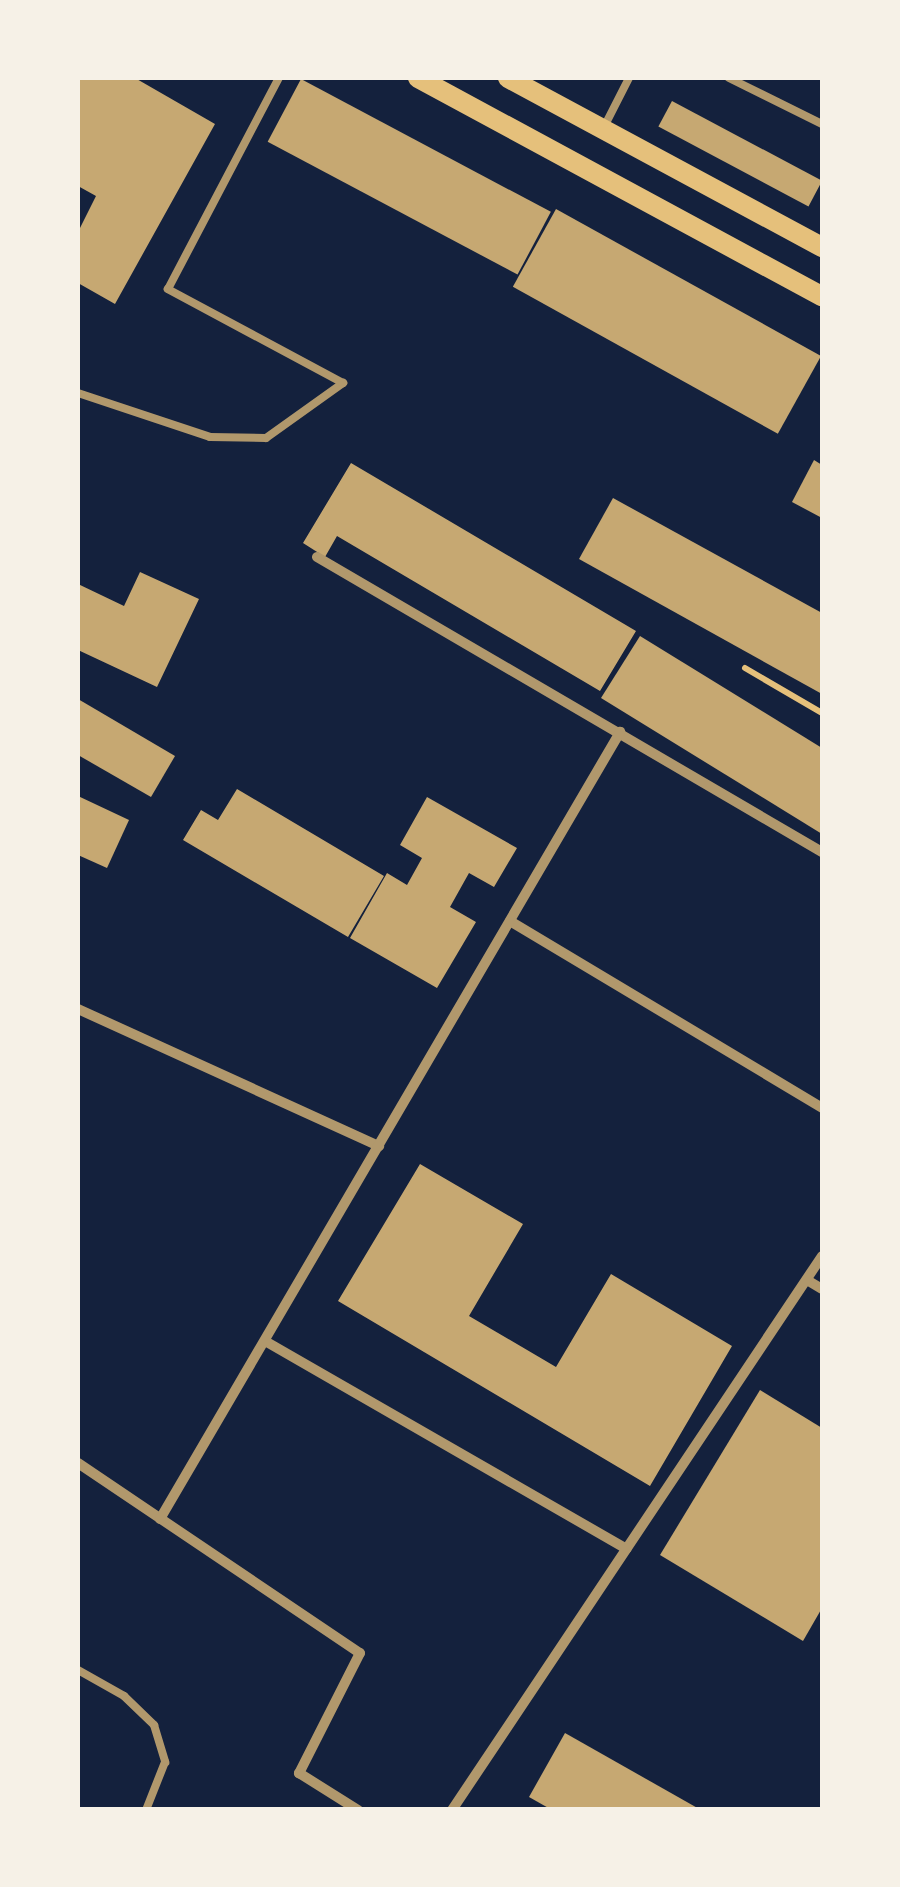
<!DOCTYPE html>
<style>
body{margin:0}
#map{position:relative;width:900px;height:1887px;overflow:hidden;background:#14213d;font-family:Commissioner,sans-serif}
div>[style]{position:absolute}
.building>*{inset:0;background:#c6a872;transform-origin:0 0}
.path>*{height:6px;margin:-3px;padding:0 3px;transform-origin:3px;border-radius:3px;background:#e5c07b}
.service>*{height:8px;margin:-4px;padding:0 4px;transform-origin:4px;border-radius:4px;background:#b1986c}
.minor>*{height:10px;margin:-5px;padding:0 5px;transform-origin:5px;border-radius:5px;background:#b1986c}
.secondary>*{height:20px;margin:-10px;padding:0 10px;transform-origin:10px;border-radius:10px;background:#e5c07b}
span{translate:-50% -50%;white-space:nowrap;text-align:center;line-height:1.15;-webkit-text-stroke:10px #f6f1e7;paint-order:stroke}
.frame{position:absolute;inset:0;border:80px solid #f6f1e7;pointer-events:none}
</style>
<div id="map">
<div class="building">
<i style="clip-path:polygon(78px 78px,135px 78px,215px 124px,115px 304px,78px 283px,78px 232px,96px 196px,78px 186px)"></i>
<i style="left:301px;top:79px;width:283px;height:71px;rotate:28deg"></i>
<i style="left:672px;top:101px;width:170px;height:29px;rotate:28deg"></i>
<i style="left:556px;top:209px;width:303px;height:89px;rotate:29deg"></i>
<i style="clip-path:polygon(814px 460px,822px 465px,822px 518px,792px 502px)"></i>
<i style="clip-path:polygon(351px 463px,636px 631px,600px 691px,337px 536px,325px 557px,303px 543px)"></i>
<i style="clip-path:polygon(613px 498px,822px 613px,822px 694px,579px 559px)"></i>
<i style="clip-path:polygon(140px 572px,199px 599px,157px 687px,78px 650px,78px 584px,124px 606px)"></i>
<i style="clip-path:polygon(640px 636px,822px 748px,822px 834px,601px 698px)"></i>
<i style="clip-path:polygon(78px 699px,175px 756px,151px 797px,78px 755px)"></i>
<i style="clip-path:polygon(237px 789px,384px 876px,348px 937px,183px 840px,201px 810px,218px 820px)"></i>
<i style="clip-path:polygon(78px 796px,129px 820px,107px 868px,78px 855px)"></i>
<i style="clip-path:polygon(427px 797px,517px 848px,494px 887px,469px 873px,450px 907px,476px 922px,437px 988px,350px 938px,387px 873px,407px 885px,422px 858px,400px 845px)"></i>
<i style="clip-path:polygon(420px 1164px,523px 1224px,469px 1316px,556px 1367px,611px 1274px,732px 1346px,650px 1486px,338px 1301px)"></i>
<i style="clip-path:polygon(760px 1390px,822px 1428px,822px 1608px,803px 1641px,660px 1555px)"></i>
<i style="clip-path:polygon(565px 1733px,701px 1810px,552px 1810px,529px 1797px)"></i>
</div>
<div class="path">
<i style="left:745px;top:668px;width:89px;rotate:30.3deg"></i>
</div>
<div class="service">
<i style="left:729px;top:78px;width:104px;rotate:26.3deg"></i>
<i style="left:603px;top:129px;width:57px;rotate:-63deg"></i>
<i style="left:78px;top:393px;width:139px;rotate:18.4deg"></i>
<i style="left:210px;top:437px;width:56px;rotate:1deg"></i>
<i style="left:266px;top:438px;width:95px;rotate:-35.5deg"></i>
<i style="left:343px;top:383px;width:199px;rotate:-151.8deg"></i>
<i style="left:168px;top:289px;width:238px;rotate:-62.3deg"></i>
<i style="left:78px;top:1670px;width:53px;rotate:29.5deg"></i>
<i style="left:124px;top:1696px;width:42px;rotate:44deg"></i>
<i style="left:154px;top:1725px;width:39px;rotate:73deg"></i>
<i style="left:165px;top:1762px;width:52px;rotate:111.6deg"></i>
</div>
<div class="minor">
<i style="left:317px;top:557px;width:585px;rotate:30.29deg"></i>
<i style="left:510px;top:921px;width:364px;rotate:30.9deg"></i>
<i style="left:78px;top:1009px;width:331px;rotate:24.5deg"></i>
<i style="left:807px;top:1280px;width:17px;rotate:31deg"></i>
<i style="left:265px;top:1341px;width:417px;rotate:29.9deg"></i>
<i style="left:78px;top:1463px;width:340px;rotate:34deg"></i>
<i style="left:360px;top:1653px;width:135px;rotate:116.9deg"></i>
<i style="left:299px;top:1773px;width:70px;rotate:32.1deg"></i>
<i style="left:160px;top:1519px;width:912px;rotate:-59.69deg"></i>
<i style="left:452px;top:1810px;width:666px;rotate:-56.26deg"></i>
</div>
<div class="secondary">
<i style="left:418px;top:78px;width:459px;rotate:28.4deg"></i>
<i style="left:508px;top:78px;width:357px;rotate:28.3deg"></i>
</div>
<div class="frame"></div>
</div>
